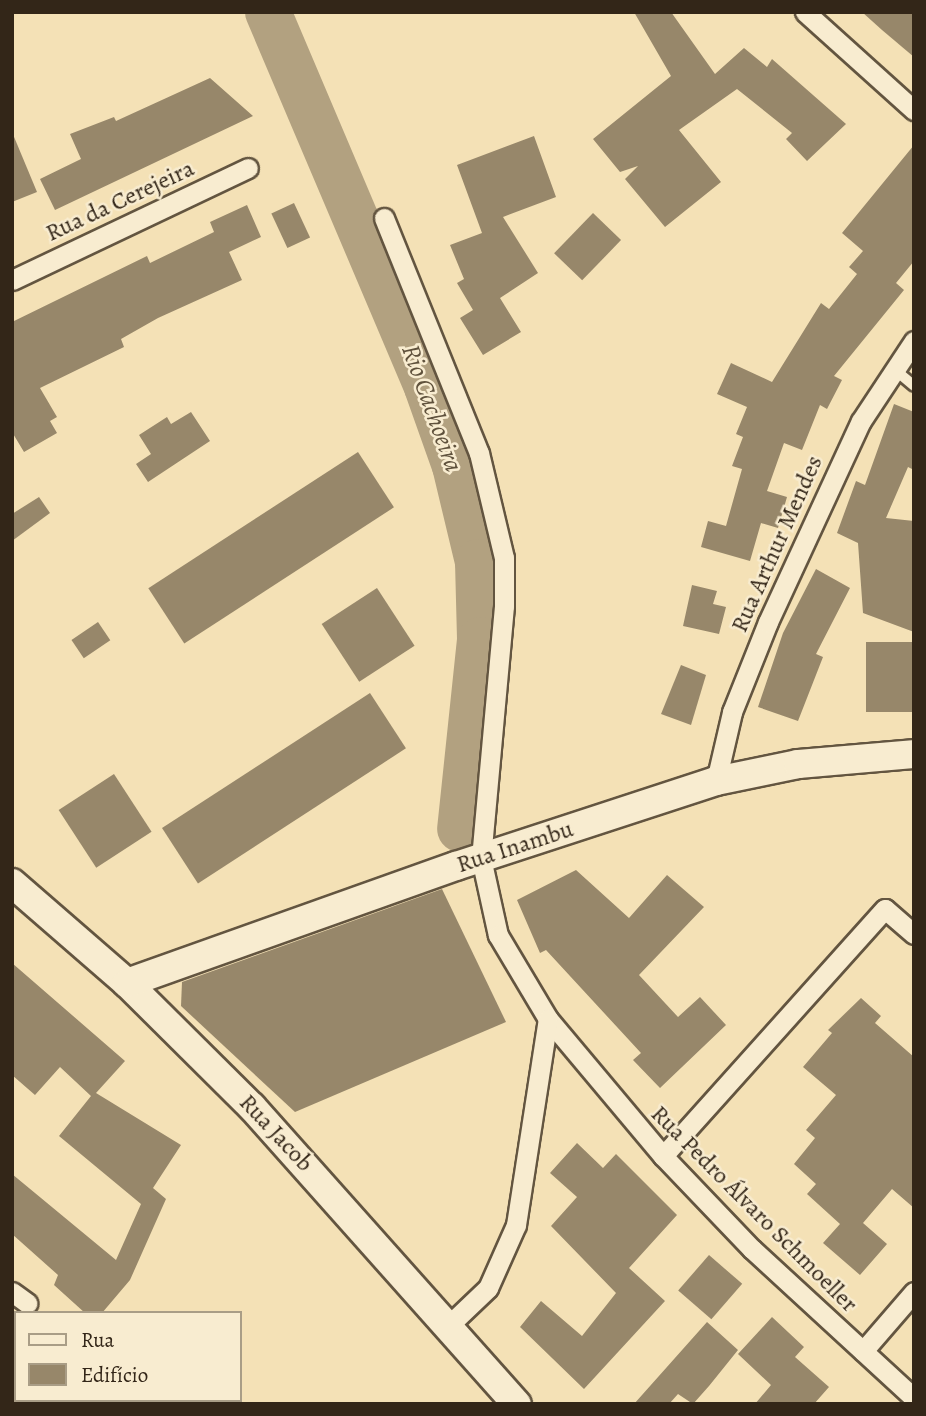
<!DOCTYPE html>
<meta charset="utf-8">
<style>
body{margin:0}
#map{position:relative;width:926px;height:1416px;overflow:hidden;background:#f4e1b6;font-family:Alegreya,serif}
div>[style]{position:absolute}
.river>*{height:46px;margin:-23px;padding:0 23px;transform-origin:23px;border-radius:23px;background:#b2a180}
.building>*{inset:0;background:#97876a;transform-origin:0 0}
.roads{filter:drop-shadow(2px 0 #635540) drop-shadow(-2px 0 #635540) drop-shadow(0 2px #635540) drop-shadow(0 -2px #635540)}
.lane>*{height:10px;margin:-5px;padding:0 5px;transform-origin:5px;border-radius:5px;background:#f8ecd0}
.street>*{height:19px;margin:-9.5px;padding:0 9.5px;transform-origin:9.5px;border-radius:9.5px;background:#f8ecd0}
.secondary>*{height:28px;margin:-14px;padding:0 14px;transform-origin:14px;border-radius:14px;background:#f8ecd0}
span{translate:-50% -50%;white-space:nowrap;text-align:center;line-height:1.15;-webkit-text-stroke:5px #f8ecd0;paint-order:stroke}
.street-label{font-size:24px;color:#332618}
.water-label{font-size:26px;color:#5f513c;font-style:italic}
.frame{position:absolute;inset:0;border:14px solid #332618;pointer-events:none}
.legend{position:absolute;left:14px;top:1311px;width:228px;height:91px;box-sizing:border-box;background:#f8ecd0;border:2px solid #a99d86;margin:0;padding:9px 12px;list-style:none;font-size:21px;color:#332618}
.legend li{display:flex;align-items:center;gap:14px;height:35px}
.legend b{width:35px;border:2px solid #a99d86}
</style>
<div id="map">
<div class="river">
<i style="left:268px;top:12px;width:407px;rotate:67deg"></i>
<i style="left:427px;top:387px;width:84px;rotate:70.5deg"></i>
<i style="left:455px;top:466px;width:99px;rotate:76.5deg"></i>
<i style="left:478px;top:562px;width:78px;rotate:88.5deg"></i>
<i style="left:480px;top:640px;width:190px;rotate:96deg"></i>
</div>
<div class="building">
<i style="clip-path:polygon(634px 12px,671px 12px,715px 74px,744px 48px,767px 67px,772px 59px,846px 124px,807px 161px,786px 139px,792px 133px,737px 89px,679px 130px,721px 182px,665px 227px,625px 179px,638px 166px,620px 172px,593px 139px,671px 76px)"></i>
<i style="clip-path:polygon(862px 12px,914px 12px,914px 57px,882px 30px)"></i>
<i style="clip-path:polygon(210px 78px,253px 116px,55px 210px,40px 179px,81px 159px,70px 134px,114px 117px,116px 121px)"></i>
<i style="clip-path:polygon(12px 132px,37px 192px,12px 202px)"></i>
<i style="clip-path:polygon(534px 136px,556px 197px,503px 217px,538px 273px,500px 298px,521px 332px,483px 355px,460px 318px,473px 310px,457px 283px,464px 279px,450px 245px,482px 233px,457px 165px)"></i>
<i style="clip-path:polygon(914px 145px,914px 261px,896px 283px,904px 290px,834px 376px,842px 380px,827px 409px,820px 405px,802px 450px,784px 443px,767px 491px,787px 497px,778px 528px,761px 523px,750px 561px,701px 547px,708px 521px,726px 526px,742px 469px,732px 466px,743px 437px,736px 434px,747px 407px,717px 394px,731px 363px,772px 382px,821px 303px,829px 309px,857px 274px,849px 267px,863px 251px,842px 233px)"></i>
<i style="left:294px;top:203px;width:38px;height:25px;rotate:65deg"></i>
<i style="clip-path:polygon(247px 205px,261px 237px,229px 252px,242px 280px,158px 318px,121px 339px,124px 347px,40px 388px,57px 417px,50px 421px,57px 433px,24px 452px,12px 432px,12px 322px,147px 256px,150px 263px,214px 232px,210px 222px)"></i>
<i style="left:593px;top:213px;width:39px;height:56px;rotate:44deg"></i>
<i style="clip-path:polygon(894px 404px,914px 412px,914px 470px,908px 467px,886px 518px,914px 521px,914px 632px,863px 613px,858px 543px,837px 533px,856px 481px,865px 485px)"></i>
<i style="clip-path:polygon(191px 412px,210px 441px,148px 482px,136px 464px,151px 454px,139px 435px,167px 417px,171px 424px)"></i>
<i style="left:358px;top:452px;width:66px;height:250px;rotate:57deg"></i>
<i style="clip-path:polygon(39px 497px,50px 513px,12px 541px,12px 514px)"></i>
<i style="clip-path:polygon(816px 569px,850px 588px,816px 654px,823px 657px,798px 721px,758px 707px,783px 633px)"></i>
<i style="clip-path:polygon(692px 585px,717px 591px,713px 604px,726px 607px,719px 634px,683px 626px)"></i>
<i style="left:377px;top:588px;width:69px;height:66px;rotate:57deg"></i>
<i style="left:98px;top:622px;width:22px;height:32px;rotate:56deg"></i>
<i style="left:914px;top:642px;width:70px;height:48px;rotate:90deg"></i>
<i style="clip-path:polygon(681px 665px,706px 675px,691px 725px,661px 714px)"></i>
<i style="left:370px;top:693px;width:66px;height:248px;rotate:57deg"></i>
<i style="left:114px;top:774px;width:69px;height:66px;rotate:57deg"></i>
<i style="clip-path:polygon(576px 870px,629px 918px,667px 875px,704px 907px,639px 975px,678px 1017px,700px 997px,726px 1025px,660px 1088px,633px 1060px,641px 1053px,546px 950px,540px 953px,517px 900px)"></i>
<i style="clip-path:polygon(442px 889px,506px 1022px,295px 1112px,181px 1006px,182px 982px)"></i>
<i style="clip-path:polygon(12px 963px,125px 1061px,96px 1093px,181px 1145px,153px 1188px,166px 1199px,130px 1280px,102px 1313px,85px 1313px,54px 1285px,58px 1275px,12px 1234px,12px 1174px,116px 1260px,141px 1204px,59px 1136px,91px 1096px,60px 1067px,35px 1095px,12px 1075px)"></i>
<i style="clip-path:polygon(861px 998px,881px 1016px,875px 1023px,914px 1057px,914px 1208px,892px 1189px,863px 1223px,887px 1244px,860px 1275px,823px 1243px,840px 1224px,807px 1194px,816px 1184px,794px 1164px,815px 1138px,806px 1130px,836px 1095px,803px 1067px,832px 1033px,828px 1030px)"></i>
<i style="clip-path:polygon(577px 1143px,603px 1168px,616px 1154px,677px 1215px,629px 1268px,665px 1301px,584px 1389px,520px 1327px,541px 1301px,582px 1336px,616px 1293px,551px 1226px,577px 1197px,550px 1173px)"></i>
<i style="left:709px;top:1255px;width:44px;height:47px;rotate:41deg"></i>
<i style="clip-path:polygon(772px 1317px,804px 1347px,795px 1357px,829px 1387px,814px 1404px,755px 1404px,771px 1385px,738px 1354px)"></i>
<i style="clip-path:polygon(707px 1322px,738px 1350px,709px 1386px,693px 1404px,678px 1394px,669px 1404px,634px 1404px)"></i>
</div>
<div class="roads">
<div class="lane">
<i style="left:894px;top:369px;width:26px;rotate:40deg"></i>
</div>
<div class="street">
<i style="left:805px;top:12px;width:147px;rotate:42deg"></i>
<i style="left:384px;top:218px;width:253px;rotate:68deg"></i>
<i style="left:479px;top:453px;width:108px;rotate:76.6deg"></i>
<i style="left:504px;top:558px;width:48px;rotate:90deg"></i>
<i style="left:504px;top:606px;width:253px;rotate:95.2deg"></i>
<i style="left:481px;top:858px;width:79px;rotate:77.6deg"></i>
<i style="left:498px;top:935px;width:98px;rotate:59.2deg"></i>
<i style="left:548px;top:1019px;width:179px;rotate:50deg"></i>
<i style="left:663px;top:1156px;width:129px;rotate:46.3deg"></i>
<i style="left:752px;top:1249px;width:220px;rotate:42.6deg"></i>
<i style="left:12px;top:280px;width:261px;rotate:-25.4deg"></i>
<i style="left:716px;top:781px;width:71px;rotate:-76.9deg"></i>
<i style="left:732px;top:712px;width:97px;rotate:-68.2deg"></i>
<i style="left:768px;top:622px;width:221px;rotate:-65.2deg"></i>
<i style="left:861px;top:421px;width:96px;rotate:-56.5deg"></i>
<i style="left:663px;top:1156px;width:332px;rotate:-48.1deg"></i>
<i style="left:885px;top:909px;width:38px;rotate:41deg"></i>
<i style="left:12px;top:1292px;width:19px;rotate:36deg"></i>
<i style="left:446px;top:1328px;width:58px;rotate:-43.6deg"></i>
<i style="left:488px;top:1288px;width:69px;rotate:-66deg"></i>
<i style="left:516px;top:1225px;width:208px;rotate:-81.2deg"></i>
<i style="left:863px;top:1351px;width:78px;rotate:-49.2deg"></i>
</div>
<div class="secondary">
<i style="left:12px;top:883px;width:152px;rotate:41deg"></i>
<i style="left:127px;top:983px;width:176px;rotate:44.8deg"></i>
<i style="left:252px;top:1107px;width:398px;rotate:48.3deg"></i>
<i style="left:127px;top:983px;width:349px;rotate:-19.6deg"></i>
<i style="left:456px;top:866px;width:274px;rotate:-18.1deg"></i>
<i style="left:716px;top:781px;width:84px;rotate:-11.7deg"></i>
<i style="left:798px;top:764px;width:116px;rotate:-4.9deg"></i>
</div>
</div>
<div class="street-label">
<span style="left:120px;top:201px;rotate:-25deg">Rua da Cerejeira</span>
<span style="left:777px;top:544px;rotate:-66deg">Rua Arthur Mendes</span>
<span style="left:515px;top:847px;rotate:-18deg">Rua Inambu</span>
<span style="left:276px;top:1133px;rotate:47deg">Rua Jacob</span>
<span style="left:754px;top:1209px;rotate:45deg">Rua Pedro Álvaro Schmoeller</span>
</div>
<div class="water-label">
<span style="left:432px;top:408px;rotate:70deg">Rio Cachoeira</span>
</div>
<div class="frame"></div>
<ul class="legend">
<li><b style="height:9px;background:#f8ecd0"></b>Rua</li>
<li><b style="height:19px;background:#97876a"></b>Edifício</li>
</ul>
</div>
